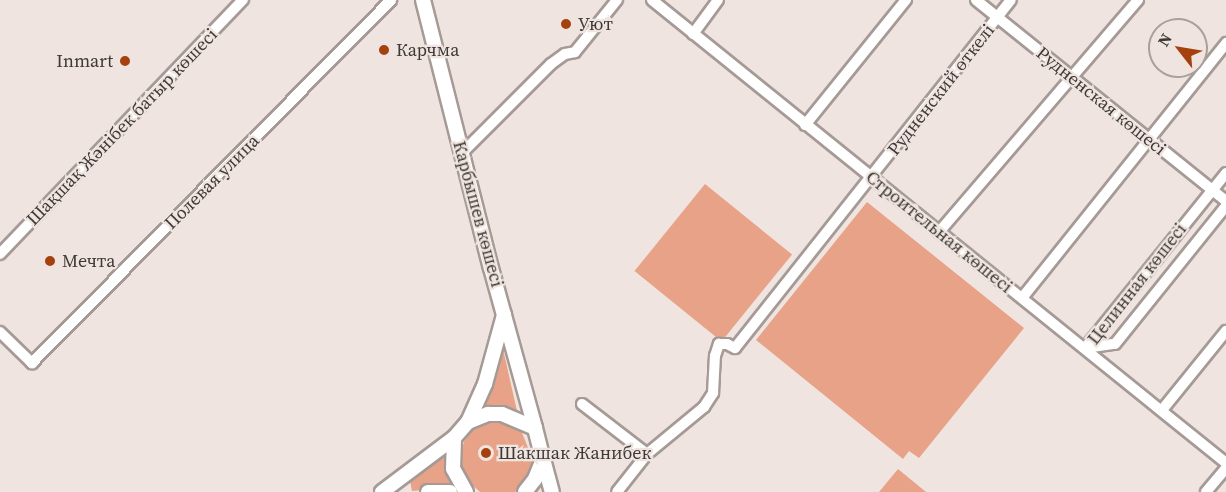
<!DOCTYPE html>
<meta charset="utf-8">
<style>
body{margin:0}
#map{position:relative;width:1226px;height:492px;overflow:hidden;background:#efe4df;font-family:"Source Serif 4",serif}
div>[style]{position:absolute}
.green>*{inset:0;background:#e7a287;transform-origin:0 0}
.roads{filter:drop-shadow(2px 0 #a59a96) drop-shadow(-2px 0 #a59a96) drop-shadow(0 2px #a59a96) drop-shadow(0 -2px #a59a96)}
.minor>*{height:10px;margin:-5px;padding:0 5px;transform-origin:5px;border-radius:5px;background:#fff}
.major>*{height:14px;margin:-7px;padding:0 7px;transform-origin:7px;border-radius:7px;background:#fff}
.dots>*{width:16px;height:16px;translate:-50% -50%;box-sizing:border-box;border:3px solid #efe4df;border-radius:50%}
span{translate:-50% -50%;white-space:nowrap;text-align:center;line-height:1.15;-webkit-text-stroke:4.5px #efe4df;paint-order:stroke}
.poi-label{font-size:18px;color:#3d3937}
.left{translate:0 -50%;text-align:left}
.right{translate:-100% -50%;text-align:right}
.street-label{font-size:18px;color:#3d3937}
.north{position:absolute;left:1148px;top:18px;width:60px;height:60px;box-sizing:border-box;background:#efe4df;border:2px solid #a8a09c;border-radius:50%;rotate:301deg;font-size:16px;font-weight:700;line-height:24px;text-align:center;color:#3d3937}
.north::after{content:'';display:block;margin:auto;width:21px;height:27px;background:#a5410f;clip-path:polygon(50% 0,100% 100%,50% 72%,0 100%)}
</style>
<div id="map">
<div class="green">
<i style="left:705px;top:184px;width:112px;height:112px;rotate:39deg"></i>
<i style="clip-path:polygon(867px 202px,1024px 328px,919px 458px,909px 451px,903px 459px,756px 340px)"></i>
<i style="clip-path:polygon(503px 349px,517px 411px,484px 408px)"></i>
<i style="clip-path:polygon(495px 421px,508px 422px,520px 428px,531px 455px,533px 471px,521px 488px,515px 492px,480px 492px,467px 480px,461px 468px,460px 455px,464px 442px,471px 431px,482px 423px)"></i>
<i style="clip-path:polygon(446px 453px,448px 472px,454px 487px,412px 491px,410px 481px)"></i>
<i style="clip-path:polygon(898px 469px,926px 492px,879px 492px)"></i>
</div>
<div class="roads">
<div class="minor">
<i style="left:652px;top:0;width:737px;rotate:38.89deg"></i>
<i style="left:976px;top:0;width:321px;rotate:38.8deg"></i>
<i style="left:693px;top:34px;width:42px;rotate:-53.7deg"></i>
<i style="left:805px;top:125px;width:161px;rotate:-51.1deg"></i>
<i style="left:462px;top:153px;width:126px;rotate:-45deg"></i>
<i style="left:551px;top:64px;width:17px;rotate:-36deg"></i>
<i style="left:565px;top:54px;width:10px;rotate:-11deg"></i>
<i style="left:575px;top:52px;width:67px;rotate:-51.1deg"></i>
<i style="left:939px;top:232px;width:306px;rotate:-49.4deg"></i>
<i style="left:0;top:254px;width:352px;rotate:-46.3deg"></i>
<i style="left:1022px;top:298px;width:327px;rotate:-51.3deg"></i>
<i style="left:0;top:332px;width:45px;rotate:44.1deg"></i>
<i style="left:32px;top:363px;width:511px;rotate:-45.32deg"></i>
<i style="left:1085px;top:348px;width:225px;rotate:-51.1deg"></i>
<i style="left:1085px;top:348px;width:30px;rotate:-8deg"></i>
<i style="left:1115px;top:344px;width:177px;rotate:-51.2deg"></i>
<i style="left:582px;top:404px;width:82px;rotate:37.6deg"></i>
<i style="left:647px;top:454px;width:48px;rotate:128.3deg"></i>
<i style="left:1162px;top:410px;width:102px;rotate:-51deg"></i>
<i style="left:647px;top:454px;width:74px;rotate:-39.5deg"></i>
<i style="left:704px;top:407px;width:17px;rotate:-57deg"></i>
<i style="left:713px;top:393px;width:37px;rotate:-87deg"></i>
<i style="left:715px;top:356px;width:13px;rotate:-72deg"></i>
<i style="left:719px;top:344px;width:8px"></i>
<i style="left:727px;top:344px;width:9px;rotate:27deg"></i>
<i style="left:735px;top:348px;width:444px;rotate:-51.6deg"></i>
<i style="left:1206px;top:492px;width:31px;rotate:-50deg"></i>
</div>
<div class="major">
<i style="left:423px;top:0;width:276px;rotate:75.8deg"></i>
<i style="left:491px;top:268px;width:166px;rotate:74.6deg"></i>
<i style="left:468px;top:422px;width:42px;rotate:-65.9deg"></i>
<i style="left:485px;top:384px;width:72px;rotate:-74.6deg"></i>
<i style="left:543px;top:459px;width:34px;rotate:75deg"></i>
<i style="left:382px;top:492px;width:90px;rotate:-36.9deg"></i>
<i style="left:428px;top:492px;width:22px"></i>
<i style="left:466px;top:492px;width:26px;rotate:-119deg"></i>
<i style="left:453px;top:469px;width:31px;rotate:-88deg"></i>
<i style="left:454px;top:438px;width:21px;rotate:-49deg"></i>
<i style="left:468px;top:422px;width:22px;rotate:-22deg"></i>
<i style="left:488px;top:414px;width:14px"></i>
<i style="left:502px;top:414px;width:36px;rotate:23deg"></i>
<i style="left:535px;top:428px;width:32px;rotate:76deg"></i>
<i style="left:543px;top:459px;width:22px;rotate:112deg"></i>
<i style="left:535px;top:479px;width:16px;rotate:128deg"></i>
</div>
</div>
<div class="dots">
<i style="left:566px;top:24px;background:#a5410f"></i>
<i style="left:384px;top:50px;background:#a5410f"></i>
<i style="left:125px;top:61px;background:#a5410f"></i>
<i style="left:50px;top:261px;background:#a5410f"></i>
<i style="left:486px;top:453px;background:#a5410f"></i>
</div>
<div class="poi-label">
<span class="left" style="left:578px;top:24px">Уют</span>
<span class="left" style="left:396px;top:50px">Карчма</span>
<span class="right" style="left:113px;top:61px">Inmart</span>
<span class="left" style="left:62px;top:261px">Мечта</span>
<span class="left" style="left:498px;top:453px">Шакшак Жанибек</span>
</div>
<div class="street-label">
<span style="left:941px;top:90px;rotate:-52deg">Рудненский өткелі</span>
<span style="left:1101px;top:101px;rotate:39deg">Рудненская көшесі</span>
<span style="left:122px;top:127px;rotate:-46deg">Шақшақ Жәнібек батыр көшесі</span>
<span style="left:212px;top:182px;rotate:-45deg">Полевая улица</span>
<span style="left:478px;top:214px;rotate:75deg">Карбышев көшесі</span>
<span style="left:939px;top:232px;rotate:39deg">Строительная көшесі</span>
<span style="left:1137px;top:284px;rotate:-52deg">Целинная көшесі</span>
</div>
<div class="north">N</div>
</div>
